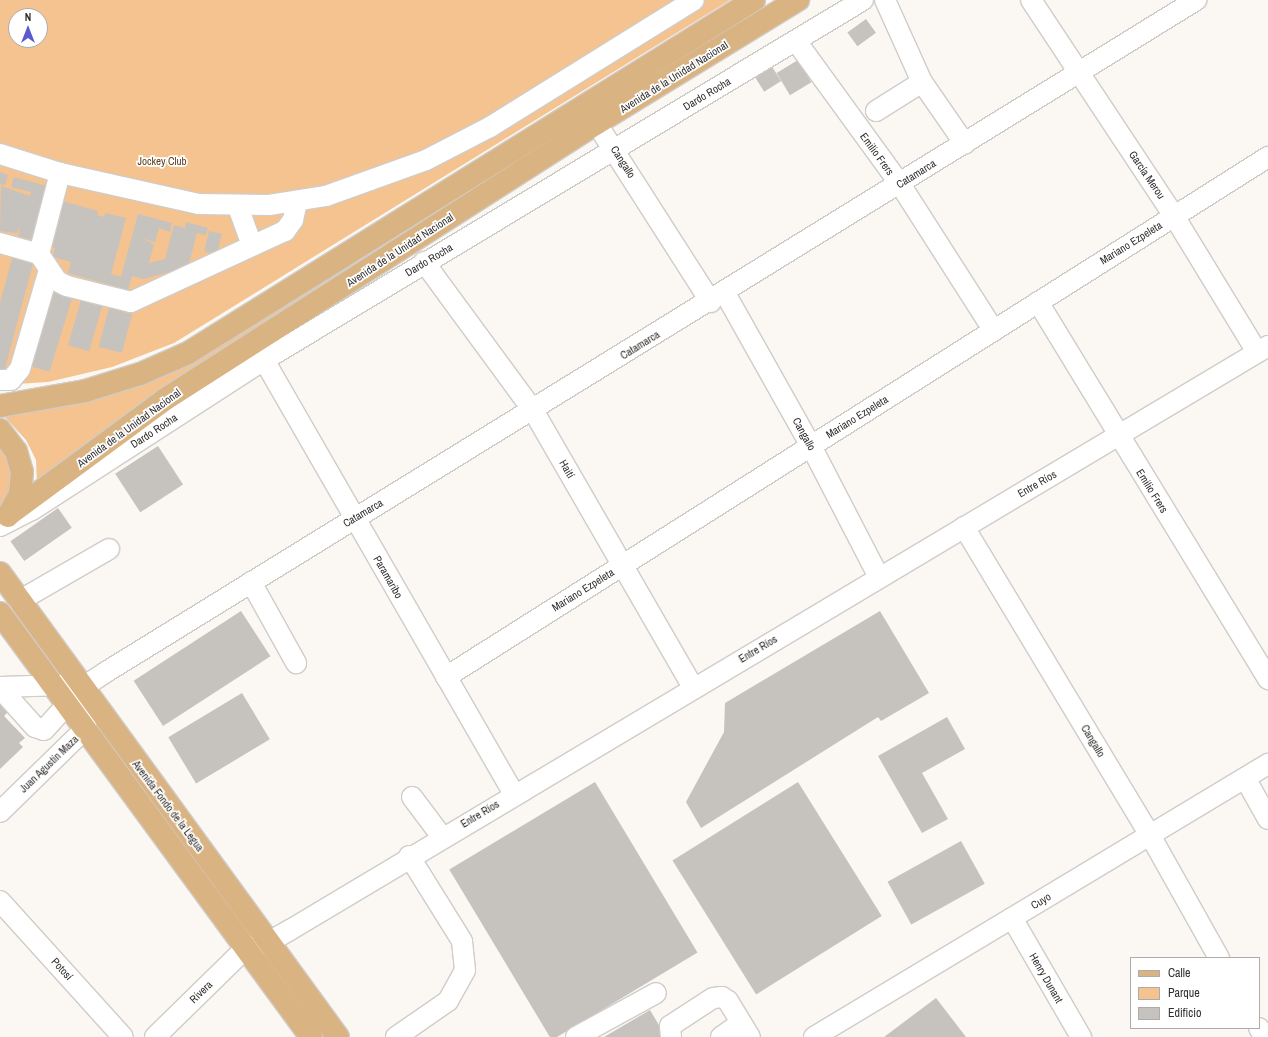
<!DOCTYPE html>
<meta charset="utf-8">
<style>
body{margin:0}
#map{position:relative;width:1268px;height:1037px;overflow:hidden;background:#fbf7f2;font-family:"Archivo Narrow",sans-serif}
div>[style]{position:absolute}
.green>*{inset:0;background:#f4c38f}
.building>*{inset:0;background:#c6c2be;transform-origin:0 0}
.roads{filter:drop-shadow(1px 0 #d0ccc8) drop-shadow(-1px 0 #d0ccc8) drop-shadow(0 1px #d0ccc8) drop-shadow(0 -1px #d0ccc8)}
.minor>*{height:20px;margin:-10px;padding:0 10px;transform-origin:10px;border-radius:10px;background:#fff}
.major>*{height:22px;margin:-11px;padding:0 11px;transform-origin:11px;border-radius:11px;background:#dab382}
span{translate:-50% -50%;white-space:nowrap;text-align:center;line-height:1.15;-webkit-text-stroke:3.5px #fff;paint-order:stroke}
.street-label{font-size:11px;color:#32302e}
.park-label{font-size:11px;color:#5d4121}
.legend{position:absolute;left:1130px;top:957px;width:130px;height:72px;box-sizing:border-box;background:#fff;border:1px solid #adacab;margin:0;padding:5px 7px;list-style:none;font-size:12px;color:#32302e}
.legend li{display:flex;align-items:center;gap:8px;height:20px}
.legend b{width:20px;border:1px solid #adacab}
.north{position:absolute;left:8px;top:8px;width:40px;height:40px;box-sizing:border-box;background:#fff;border:1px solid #adacab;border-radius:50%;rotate:0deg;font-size:11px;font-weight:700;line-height:16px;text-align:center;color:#32302e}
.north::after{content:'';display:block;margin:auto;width:14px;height:18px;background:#5a59d1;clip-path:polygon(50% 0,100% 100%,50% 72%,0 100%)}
</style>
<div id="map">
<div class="green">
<i style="clip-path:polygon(evenodd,0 0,730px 0,174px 343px,112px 367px,48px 382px,0 385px,0 0,16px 16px,40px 16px,40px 40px,16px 40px,16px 16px)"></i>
<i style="clip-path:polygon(559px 138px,37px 486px,36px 460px,26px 440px,3px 415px,130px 385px,197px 360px)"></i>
<i style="clip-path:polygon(0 441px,10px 454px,15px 488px,0 516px)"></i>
</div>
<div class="building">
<i style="left:866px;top:19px;width:17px;height:23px;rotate:54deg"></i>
<i style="left:798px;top:60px;width:26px;height:25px;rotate:59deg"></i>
<i style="left:771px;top:65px;width:19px;height:20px;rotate:58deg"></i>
<i style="clip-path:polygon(0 172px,8px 175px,5px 185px,0 184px)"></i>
<i style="clip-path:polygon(14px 177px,47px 186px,32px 240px,18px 236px,21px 225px,17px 233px,0 231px,1px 186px,30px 196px,31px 192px,11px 187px)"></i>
<i style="clip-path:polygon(59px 200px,98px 211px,97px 215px,104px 217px,105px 213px,126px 218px,111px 274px,121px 277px,138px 214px,172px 223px,170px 232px,159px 228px,155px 242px,142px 238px,154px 244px,149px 263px,165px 259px,174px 225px,185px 228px,186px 222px,208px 228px,206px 235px,197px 233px,188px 267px,143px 279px,132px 276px,128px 290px,68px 273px,71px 262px,53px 257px,55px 248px,47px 245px)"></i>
<i style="left:209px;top:231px;width:13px;height:21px;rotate:13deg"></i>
<i style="clip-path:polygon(13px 255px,34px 260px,4px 372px,0 371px,0 303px)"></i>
<i style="left:52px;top:292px;width:21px;height:77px;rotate:17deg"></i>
<i style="left:81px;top:300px;width:22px;height:47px;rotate:16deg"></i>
<i style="left:109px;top:308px;width:24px;height:40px;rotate:15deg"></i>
<i style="left:158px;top:446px;width:46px;height:51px;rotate:57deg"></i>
<i style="left:58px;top:508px;width:24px;height:58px;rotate:55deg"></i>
<i style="left:241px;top:611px;width:54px;height:128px;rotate:57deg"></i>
<i style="clip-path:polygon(880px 611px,929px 693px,881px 721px,878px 717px,701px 828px,686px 802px,724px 732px,725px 703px)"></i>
<i style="left:242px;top:693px;width:54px;height:86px;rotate:59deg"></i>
<i style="clip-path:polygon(0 701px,9px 711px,4px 716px,25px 738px,19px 743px,23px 747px,0 769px)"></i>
<i style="clip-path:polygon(947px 717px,965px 749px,922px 773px,948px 819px,922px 833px,878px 756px)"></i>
<i style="left:595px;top:782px;width:199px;height:170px;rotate:59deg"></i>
<i style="left:798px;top:782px;width:158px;height:148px;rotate:58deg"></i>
<i style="left:961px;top:841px;width:49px;height:84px;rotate:61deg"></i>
<i style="clip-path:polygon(936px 998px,966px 1037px,884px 1037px)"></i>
<i style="clip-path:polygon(650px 1010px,666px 1037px,604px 1037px)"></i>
</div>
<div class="roads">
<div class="minor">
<i style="left:885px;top:0;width:90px;rotate:65.7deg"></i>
<i style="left:922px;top:82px;width:75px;rotate:55.3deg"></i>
<i style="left:1031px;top:0;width:259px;rotate:56.5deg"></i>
<i style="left:1174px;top:216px;width:159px;rotate:58.6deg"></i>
<i style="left:796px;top:41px;width:177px;rotate:54deg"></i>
<i style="left:900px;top:184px;width:174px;rotate:57.4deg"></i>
<i style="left:588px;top:110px;width:228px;rotate:57.4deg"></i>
<i style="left:876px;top:111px;width:54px;rotate:-32.2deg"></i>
<i style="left:0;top:154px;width:63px;rotate:17.6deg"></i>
<i style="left:60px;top:173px;width:142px;rotate:12.6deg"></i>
<i style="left:199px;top:204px;width:70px;rotate:0.8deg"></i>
<i style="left:269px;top:205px;width:58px;rotate:-9deg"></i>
<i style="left:326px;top:196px;width:106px;rotate:-19.8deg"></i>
<i style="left:426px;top:160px;width:72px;rotate:-27.3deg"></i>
<i style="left:490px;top:127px;width:240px;rotate:-31.9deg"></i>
<i style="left:238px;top:207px;width:40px;rotate:69.8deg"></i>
<i style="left:0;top:243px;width:41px;rotate:15.8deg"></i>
<i style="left:39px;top:254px;width:32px;rotate:56deg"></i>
<i style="left:57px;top:281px;width:11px;rotate:27deg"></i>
<i style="left:67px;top:286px;width:66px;rotate:14deg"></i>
<i style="left:131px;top:302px;width:170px;rotate:-24.8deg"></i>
<i style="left:285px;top:231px;width:14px;rotate:-54deg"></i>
<i style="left:293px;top:220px;width:19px;rotate:-78deg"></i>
<i style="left:39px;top:254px;width:84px;rotate:-75.5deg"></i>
<i style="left:424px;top:262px;width:186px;rotate:53.7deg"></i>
<i style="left:534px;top:412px;width:318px;rotate:60deg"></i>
<i style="left:725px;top:293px;width:176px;rotate:60.7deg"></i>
<i style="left:811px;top:446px;width:148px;rotate:62.6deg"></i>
<i style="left:1038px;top:302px;width:442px;rotate:58.6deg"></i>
<i style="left:264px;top:360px;width:501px;rotate:60.06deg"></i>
<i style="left:0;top:380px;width:11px"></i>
<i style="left:11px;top:380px;width:14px;rotate:-51deg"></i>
<i style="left:20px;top:369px;width:103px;rotate:-73.7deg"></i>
<i style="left:0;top:526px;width:36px;rotate:-27deg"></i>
<i style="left:32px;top:510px;width:276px;rotate:-32.9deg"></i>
<i style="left:264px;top:360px;width:699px;rotate:-31.01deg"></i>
<i style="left:964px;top:527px;width:360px;rotate:58.9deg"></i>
<i style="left:1150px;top:835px;width:141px;rotate:60.7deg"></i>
<i style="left:251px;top:582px;width:93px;rotate:60.9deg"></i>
<i style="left:19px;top:601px;width:104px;rotate:-30deg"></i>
<i style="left:446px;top:677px;width:973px;rotate:-32.32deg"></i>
<i style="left:0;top:687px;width:65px;rotate:-1.8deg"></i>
<i style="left:0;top:688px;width:52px;rotate:48.1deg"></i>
<i style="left:35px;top:727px;width:9px;rotate:18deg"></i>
<i style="left:44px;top:730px;width:58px;rotate:-47.8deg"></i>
<i style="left:83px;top:687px;width:27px;rotate:-33deg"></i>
<i style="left:106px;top:672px;width:1281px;rotate:-31.65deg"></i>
<i style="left:1245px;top:778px;width:47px;rotate:60.7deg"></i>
<i style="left:412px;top:797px;width:50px;rotate:53.1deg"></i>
<i style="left:0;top:812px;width:120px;rotate:-44.3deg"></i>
<i style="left:86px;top:728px;width:41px;rotate:-94.2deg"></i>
<i style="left:0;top:901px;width:183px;rotate:47.9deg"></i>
<i style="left:1012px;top:918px;width:138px;rotate:59.9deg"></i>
<i style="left:1259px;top:1028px;width:10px;rotate:61deg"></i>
<i style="left:155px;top:1037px;width:129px;rotate:-44.4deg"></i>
<i style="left:247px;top:947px;width:23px;rotate:-13deg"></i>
<i style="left:269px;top:942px;width:24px;rotate:-30deg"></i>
<i style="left:290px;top:930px;width:1139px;rotate:-30.84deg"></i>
<i style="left:396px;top:1037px;width:63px;rotate:-34.7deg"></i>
<i style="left:448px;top:1001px;width:35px;rotate:-61deg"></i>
<i style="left:465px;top:970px;width:29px;rotate:-96deg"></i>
<i style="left:462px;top:941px;width:100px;rotate:-121.9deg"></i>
<i style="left:576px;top:1037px;width:91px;rotate:-28.8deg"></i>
<i style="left:671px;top:1037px;width:11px;rotate:-95deg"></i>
<i style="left:670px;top:1026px;width:51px;rotate:-33.1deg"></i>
<i style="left:713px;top:998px;width:9px;rotate:-6deg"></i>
<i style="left:722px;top:997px;width:7px;rotate:34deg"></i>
<i style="left:728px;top:1001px;width:42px;rotate:58.6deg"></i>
<i style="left:721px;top:1037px;width:24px;rotate:-35deg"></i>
<i style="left:814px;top:1037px;width:530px;rotate:-31.02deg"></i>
</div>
<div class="major">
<i style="left:0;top:406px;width:86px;rotate:-10deg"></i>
<i style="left:85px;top:391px;width:58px;rotate:-17.2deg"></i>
<i style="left:140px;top:374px;width:52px;rotate:-23.6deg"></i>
<i style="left:188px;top:353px;width:667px;rotate:-31.95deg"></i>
<i style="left:0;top:430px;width:26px;rotate:53deg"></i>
<i style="left:16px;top:451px;width:22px;rotate:74deg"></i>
<i style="left:22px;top:472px;width:22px;rotate:95deg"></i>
<i style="left:20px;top:494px;width:25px;rotate:119deg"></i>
<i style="left:11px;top:513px;width:190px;rotate:-36.4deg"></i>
<i style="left:164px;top:400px;width:514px;rotate:-32.61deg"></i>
<i style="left:597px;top:123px;width:236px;rotate:-31.5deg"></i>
<i style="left:0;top:573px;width:574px;rotate:53.93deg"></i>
<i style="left:0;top:613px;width:526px;rotate:53.74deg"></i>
</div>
</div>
<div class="street-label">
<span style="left:674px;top:77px;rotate:-32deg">Avenida de la Unidad Nacional</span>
<span style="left:707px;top:94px;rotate:-31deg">Dardo Rocha</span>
<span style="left:877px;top:154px;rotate:54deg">Emilio Frers</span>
<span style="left:623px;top:162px;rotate:57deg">Cangallo</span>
<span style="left:916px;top:174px;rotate:-32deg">Catamarca</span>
<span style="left:1147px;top:175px;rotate:56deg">García Merou</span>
<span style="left:1131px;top:243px;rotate:-32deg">Mariano Ezpeleta</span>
<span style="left:400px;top:250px;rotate:-33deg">Avenida de la Unidad Nacional</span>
<span style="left:429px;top:260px;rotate:-31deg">Dardo Rocha</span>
<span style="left:640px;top:345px;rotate:-32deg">Catamarca</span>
<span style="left:857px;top:417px;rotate:-32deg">Mariano Ezpeleta</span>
<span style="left:129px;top:428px;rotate:-36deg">Avenida de la Unidad Nacional</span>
<span style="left:154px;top:431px;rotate:-33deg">Dardo Rocha</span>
<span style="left:804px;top:434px;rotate:61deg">Cangallo</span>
<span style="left:567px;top:469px;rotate:60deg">Haití</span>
<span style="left:1037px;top:484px;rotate:-30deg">Entre Ríos</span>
<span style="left:1152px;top:491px;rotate:58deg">Emilio Frers</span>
<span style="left:363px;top:513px;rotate:-31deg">Catamarca</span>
<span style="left:388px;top:577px;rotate:60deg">Paramaribo</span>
<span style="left:583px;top:590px;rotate:-32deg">Mariano Ezpeleta</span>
<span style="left:758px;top:649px;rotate:-31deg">Entre Ríos</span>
<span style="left:1093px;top:741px;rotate:59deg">Cangallo</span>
<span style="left:49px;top:764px;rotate:-44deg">Juan Agustín Maza</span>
<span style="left:168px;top:806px;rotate:53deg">Avenida Fondo de la Legua</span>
<span style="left:480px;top:814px;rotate:-31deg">Entre Ríos</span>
<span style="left:1041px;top:901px;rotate:-31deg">Cuyo</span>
<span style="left:62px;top:969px;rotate:48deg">Potosí</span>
<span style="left:1046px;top:978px;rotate:60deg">Henry Dunant</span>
<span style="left:201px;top:992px;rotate:-44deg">Rivera</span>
</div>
<div class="park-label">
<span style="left:162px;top:161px">Jockey Club</span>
</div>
<ul class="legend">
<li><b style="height:5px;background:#dab382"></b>Calle</li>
<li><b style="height:11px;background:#f4c38f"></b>Parque</li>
<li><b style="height:11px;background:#c6c2be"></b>Edificio</li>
</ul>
<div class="north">N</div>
</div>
